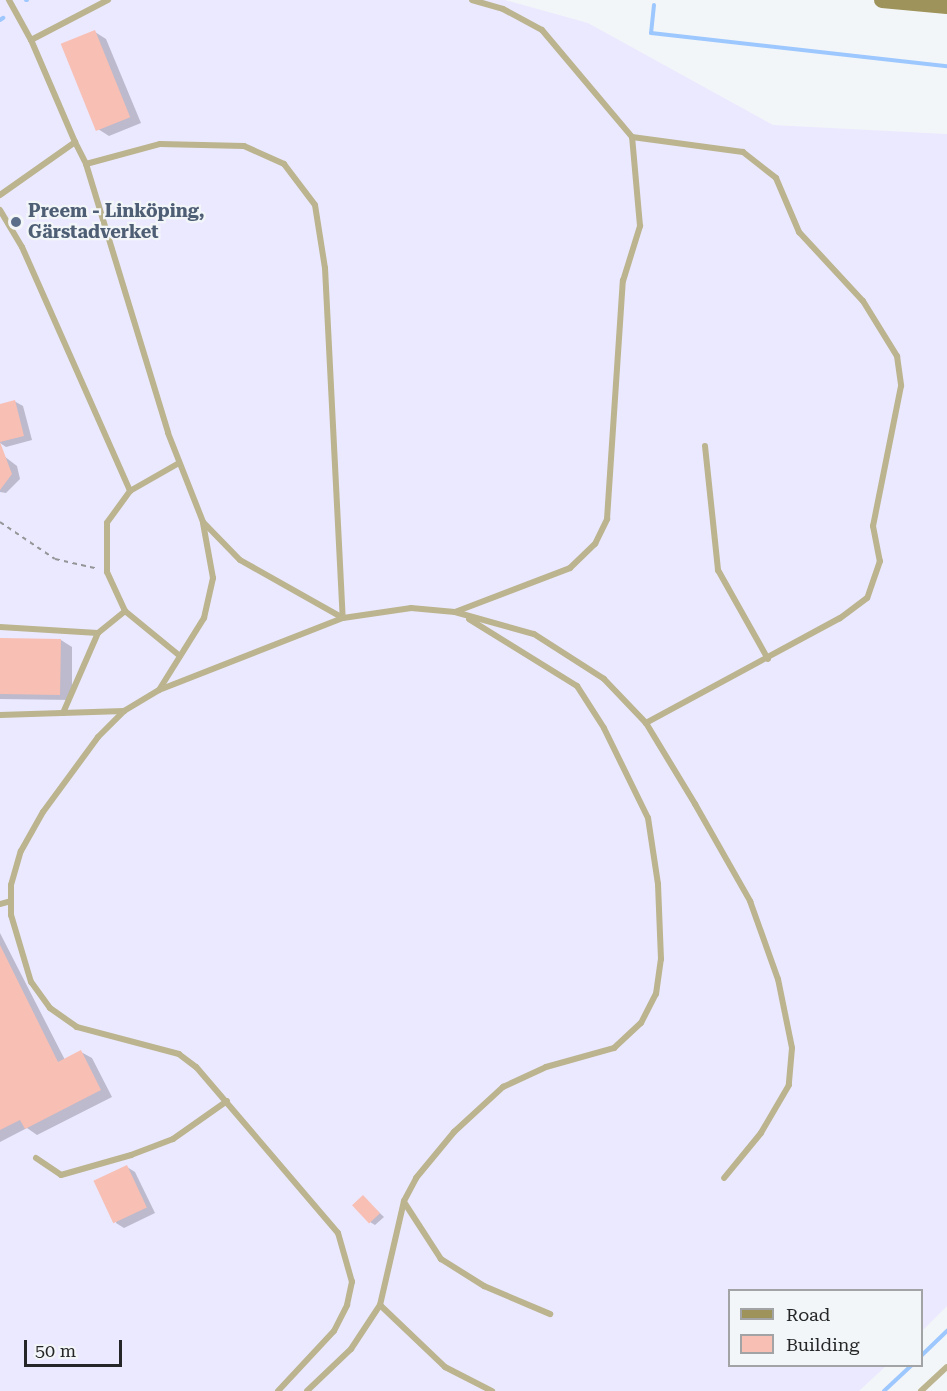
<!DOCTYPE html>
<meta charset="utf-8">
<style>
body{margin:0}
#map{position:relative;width:947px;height:1391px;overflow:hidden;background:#f3f6f8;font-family:"Roboto Serif",serif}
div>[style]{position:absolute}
.industrial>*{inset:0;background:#ebe9ff}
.shadow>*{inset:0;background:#0003}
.stream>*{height:4px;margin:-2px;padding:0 2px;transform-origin:2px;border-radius:2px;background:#9dc7ff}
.building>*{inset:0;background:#f8bfb4;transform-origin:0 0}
.path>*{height:2px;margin-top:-1px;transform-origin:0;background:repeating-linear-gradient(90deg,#949698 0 4.5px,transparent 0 9px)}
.lane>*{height:6px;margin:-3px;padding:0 3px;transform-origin:3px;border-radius:3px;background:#bbb48f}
.secondary>*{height:16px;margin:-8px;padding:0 8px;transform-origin:8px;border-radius:8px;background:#9e935b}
.dots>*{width:16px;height:16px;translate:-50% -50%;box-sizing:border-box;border:3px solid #f3f6f8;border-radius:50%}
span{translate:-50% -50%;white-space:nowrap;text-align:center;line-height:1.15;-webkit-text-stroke:4.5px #f3f6f8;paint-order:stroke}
.service-label{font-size:18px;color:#4e5e75;font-weight:700}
.left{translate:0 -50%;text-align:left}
.legend{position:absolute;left:728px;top:1289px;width:195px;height:78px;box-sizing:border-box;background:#f3f6f8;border:2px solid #a1a3a4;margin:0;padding:8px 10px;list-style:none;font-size:18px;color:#252627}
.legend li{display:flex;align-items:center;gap:12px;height:30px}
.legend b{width:30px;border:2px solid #a1a3a4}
.scale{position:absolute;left:24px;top:1340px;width:98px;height:27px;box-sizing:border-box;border:3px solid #252627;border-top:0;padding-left:8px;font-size:18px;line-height:21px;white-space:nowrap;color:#252627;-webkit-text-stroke:4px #f3f6f8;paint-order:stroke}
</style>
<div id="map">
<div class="industrial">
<i style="clip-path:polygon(0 0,505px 0,588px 23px,773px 125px,947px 134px,947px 1306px,922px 1331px,922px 1290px,730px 1290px,730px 1366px,886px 1366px,859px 1391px,0 1391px)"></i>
</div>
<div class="shadow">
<i style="clip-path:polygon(95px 32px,106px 39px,141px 123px,109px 136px,98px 129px)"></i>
<i style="clip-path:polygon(14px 401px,23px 406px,32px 440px,6px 447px,0 443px,0 405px)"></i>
<i style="clip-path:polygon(0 453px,17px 466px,20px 479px,6px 493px,0 492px)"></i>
<i style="clip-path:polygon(0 640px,61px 640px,72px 647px,72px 700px,0 699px)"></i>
<i style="clip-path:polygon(0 933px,65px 1060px,81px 1052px,92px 1058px,112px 1097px,37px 1135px,27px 1128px,0 1142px)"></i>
<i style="clip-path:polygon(127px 1167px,135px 1172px,155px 1213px,124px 1228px,116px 1223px)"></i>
<i style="clip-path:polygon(363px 1197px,384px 1217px,375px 1225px,370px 1222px)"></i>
</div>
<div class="stream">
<i style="left:26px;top:0;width:1px"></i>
<i style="left:654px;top:5px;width:28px;rotate:96deg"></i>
<i style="left:651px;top:33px;width:298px;rotate:6.4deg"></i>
<i style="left:0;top:20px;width:4px;rotate:-34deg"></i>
<i style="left:922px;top:1355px;width:35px;rotate:-44deg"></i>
<i style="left:884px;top:1391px;width:37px;rotate:-43deg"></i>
</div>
<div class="building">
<i style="left:95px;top:30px;width:94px;height:37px;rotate:68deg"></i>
<i style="clip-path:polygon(15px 400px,24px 436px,0 442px,12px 474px,0 490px,0 404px)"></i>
<i style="left:0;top:638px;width:61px;height:56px;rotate:1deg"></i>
<i style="clip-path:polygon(0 945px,58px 1062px,81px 1050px,101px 1090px,25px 1129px,20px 1120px,0 1130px)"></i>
<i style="left:127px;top:1165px;width:47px;height:37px;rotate:65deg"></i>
<i style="left:363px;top:1195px;width:25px;height:15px;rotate:47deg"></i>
</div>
<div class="path">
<i style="left:0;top:522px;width:66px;rotate:33.9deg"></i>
<i style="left:55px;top:559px;width:45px;rotate:12.8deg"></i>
</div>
<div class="lane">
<i style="left:472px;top:0;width:32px;rotate:16deg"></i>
<i style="left:503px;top:9px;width:44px;rotate:28.3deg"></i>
<i style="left:542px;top:30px;width:140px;rotate:49.9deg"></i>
<i style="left:31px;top:40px;width:87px;rotate:-27.5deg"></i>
<i style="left:75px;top:142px;width:25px;rotate:63deg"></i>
<i style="left:86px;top:164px;width:281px;rotate:73deg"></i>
<i style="left:168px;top:433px;width:96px;rotate:68.5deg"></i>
<i style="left:203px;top:522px;width:53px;rotate:45.8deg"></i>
<i style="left:240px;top:560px;width:118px;rotate:29.4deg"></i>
<i style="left:86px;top:164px;width:77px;rotate:-15.1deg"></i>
<i style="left:160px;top:144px;width:84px;rotate:1.4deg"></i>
<i style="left:244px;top:146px;width:44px;rotate:24.2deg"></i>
<i style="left:284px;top:164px;width:51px;rotate:52.9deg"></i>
<i style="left:315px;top:205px;width:64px;rotate:81deg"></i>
<i style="left:325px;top:268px;width:350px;rotate:87.1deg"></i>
<i style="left:0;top:195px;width:92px;rotate:-35.2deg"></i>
<i style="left:75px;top:142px;width:111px;rotate:-113.3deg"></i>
<i style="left:31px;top:40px;width:46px;rotate:-118.8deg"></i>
<i style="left:0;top:210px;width:43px;rotate:59.3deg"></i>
<i style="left:22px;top:247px;width:267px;rotate:66.1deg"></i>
<i style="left:705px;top:446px;width:125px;rotate:84deg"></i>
<i style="left:718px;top:570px;width:102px;rotate:60.7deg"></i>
<i style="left:179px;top:463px;width:56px;rotate:150.3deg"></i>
<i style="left:130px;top:491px;width:39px;rotate:126deg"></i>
<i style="left:107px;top:523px;width:49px;rotate:90deg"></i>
<i style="left:107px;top:572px;width:43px;rotate:65.2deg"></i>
<i style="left:125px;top:611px;width:71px;rotate:39.3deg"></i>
<i style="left:455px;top:612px;width:123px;rotate:-20.9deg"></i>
<i style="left:570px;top:568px;width:35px;rotate:-44deg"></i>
<i style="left:595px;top:544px;width:28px;rotate:-64deg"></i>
<i style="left:607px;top:519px;width:239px;rotate:-86.2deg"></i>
<i style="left:623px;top:281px;width:58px;rotate:-72.8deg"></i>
<i style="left:640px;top:226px;width:89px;rotate:-95.1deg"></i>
<i style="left:632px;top:137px;width:112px;rotate:7.7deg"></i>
<i style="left:743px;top:152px;width:42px;rotate:38.2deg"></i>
<i style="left:776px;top:178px;width:59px;rotate:66.9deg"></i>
<i style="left:799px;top:232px;width:94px;rotate:47.2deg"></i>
<i style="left:863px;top:301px;width:65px;rotate:58.3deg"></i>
<i style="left:897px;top:356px;width:30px;rotate:82deg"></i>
<i style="left:901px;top:386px;width:143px;rotate:101.3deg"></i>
<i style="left:873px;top:526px;width:36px;rotate:79deg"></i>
<i style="left:880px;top:561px;width:39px;rotate:109deg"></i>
<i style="left:867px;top:598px;width:34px;rotate:143deg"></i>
<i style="left:840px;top:618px;width:221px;rotate:151.6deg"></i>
<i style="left:0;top:627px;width:98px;rotate:3.5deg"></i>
<i style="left:98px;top:633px;width:35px;rotate:-39deg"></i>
<i style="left:159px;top:690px;width:85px;rotate:-58deg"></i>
<i style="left:204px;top:618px;width:41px;rotate:-77.3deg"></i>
<i style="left:213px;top:578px;width:56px;rotate:-100.3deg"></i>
<i style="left:63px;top:713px;width:87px;rotate:-66.4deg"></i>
<i style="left:0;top:715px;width:124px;rotate:-1.8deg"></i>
<i style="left:0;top:904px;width:11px;rotate:-15deg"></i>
<i style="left:36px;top:1158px;width:30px;rotate:34deg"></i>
<i style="left:61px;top:1175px;width:73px;rotate:-15.9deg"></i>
<i style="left:131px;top:1155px;width:45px;rotate:-20.9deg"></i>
<i style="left:173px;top:1139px;width:66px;rotate:-35.1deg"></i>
<i style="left:404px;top:1202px;width:68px;rotate:57deg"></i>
<i style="left:441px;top:1259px;width:51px;rotate:32.1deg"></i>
<i style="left:484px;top:1286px;width:72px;rotate:23deg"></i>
<i style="left:380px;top:1305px;width:90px;rotate:43.6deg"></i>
<i style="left:445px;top:1367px;width:53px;rotate:27.1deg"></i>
<i style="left:278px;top:1391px;width:82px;rotate:-47deg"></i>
<i style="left:334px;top:1331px;width:29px;rotate:-63deg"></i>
<i style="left:347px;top:1305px;width:24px;rotate:-78deg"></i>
<i style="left:352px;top:1282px;width:51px;rotate:-105.9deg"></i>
<i style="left:338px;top:1233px;width:218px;rotate:-130.5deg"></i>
<i style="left:196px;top:1067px;width:21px;rotate:-143deg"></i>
<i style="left:179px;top:1054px;width:106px;rotate:-165.2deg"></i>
<i style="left:77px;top:1027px;width:33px;rotate:-145deg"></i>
<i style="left:50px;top:1008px;width:32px;rotate:-126deg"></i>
<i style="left:31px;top:982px;width:70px;rotate:-106.6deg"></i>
<i style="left:11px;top:915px;width:30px;rotate:-90deg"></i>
<i style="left:11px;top:885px;width:35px;rotate:-74deg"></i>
<i style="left:21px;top:851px;width:45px;rotate:-60.6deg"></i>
<i style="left:43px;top:812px;width:93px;rotate:-53.7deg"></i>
<i style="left:98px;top:737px;width:37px;rotate:-45deg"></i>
<i style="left:124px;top:711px;width:41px;rotate:-31deg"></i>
<i style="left:159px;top:690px;width:198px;rotate:-21.4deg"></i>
<i style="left:343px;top:618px;width:69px;rotate:-8.4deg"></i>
<i style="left:411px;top:608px;width:44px;rotate:5.2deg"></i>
<i style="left:455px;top:612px;width:82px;rotate:15.6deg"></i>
<i style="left:534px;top:634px;width:83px;rotate:32.7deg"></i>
<i style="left:604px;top:679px;width:61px;rotate:46.3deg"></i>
<i style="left:646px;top:723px;width:95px;rotate:58.8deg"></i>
<i style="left:695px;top:804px;width:112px;rotate:60.4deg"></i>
<i style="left:750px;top:901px;width:83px;rotate:70.3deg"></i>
<i style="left:778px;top:979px;width:70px;rotate:78.5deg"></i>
<i style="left:792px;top:1048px;width:37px;rotate:95deg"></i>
<i style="left:789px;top:1085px;width:56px;rotate:120.3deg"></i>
<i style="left:761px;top:1133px;width:58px;rotate:129.4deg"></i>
<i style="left:307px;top:1391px;width:61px;rotate:-43.7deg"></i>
<i style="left:351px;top:1349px;width:53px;rotate:-56.6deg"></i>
<i style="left:380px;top:1305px;width:107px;rotate:-77deg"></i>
<i style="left:404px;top:1201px;width:26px;rotate:-62deg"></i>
<i style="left:416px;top:1178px;width:60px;rotate:-50.4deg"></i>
<i style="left:454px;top:1132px;width:67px;rotate:-42.6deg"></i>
<i style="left:503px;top:1087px;width:47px;rotate:-24.9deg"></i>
<i style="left:546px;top:1067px;width:71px;rotate:-15.6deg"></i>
<i style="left:614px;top:1048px;width:37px;rotate:-43deg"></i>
<i style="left:641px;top:1023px;width:33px;rotate:-63deg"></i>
<i style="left:656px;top:994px;width:35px;rotate:-82deg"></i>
<i style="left:661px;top:959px;width:75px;rotate:-92.3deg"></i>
<i style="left:658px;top:884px;width:67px;rotate:-98.6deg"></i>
<i style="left:648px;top:818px;width:100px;rotate:-116.1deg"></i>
<i style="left:604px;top:728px;width:50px;rotate:-122.7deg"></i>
<i style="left:577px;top:686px;width:127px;rotate:-148.2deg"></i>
<i style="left:921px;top:1391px;width:35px;rotate:-43deg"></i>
</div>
<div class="secondary">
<i style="left:882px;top:0;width:65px;rotate:5.3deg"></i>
</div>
<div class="dots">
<i style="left:16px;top:222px;background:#5c6f8a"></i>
</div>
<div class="service-label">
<span class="left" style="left:28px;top:222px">Preem - Linköping,<br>Gärstadverket</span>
</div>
<ul class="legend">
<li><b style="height:8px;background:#9e935b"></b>Road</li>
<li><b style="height:16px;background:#f8bfb4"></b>Building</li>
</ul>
<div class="scale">50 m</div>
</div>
